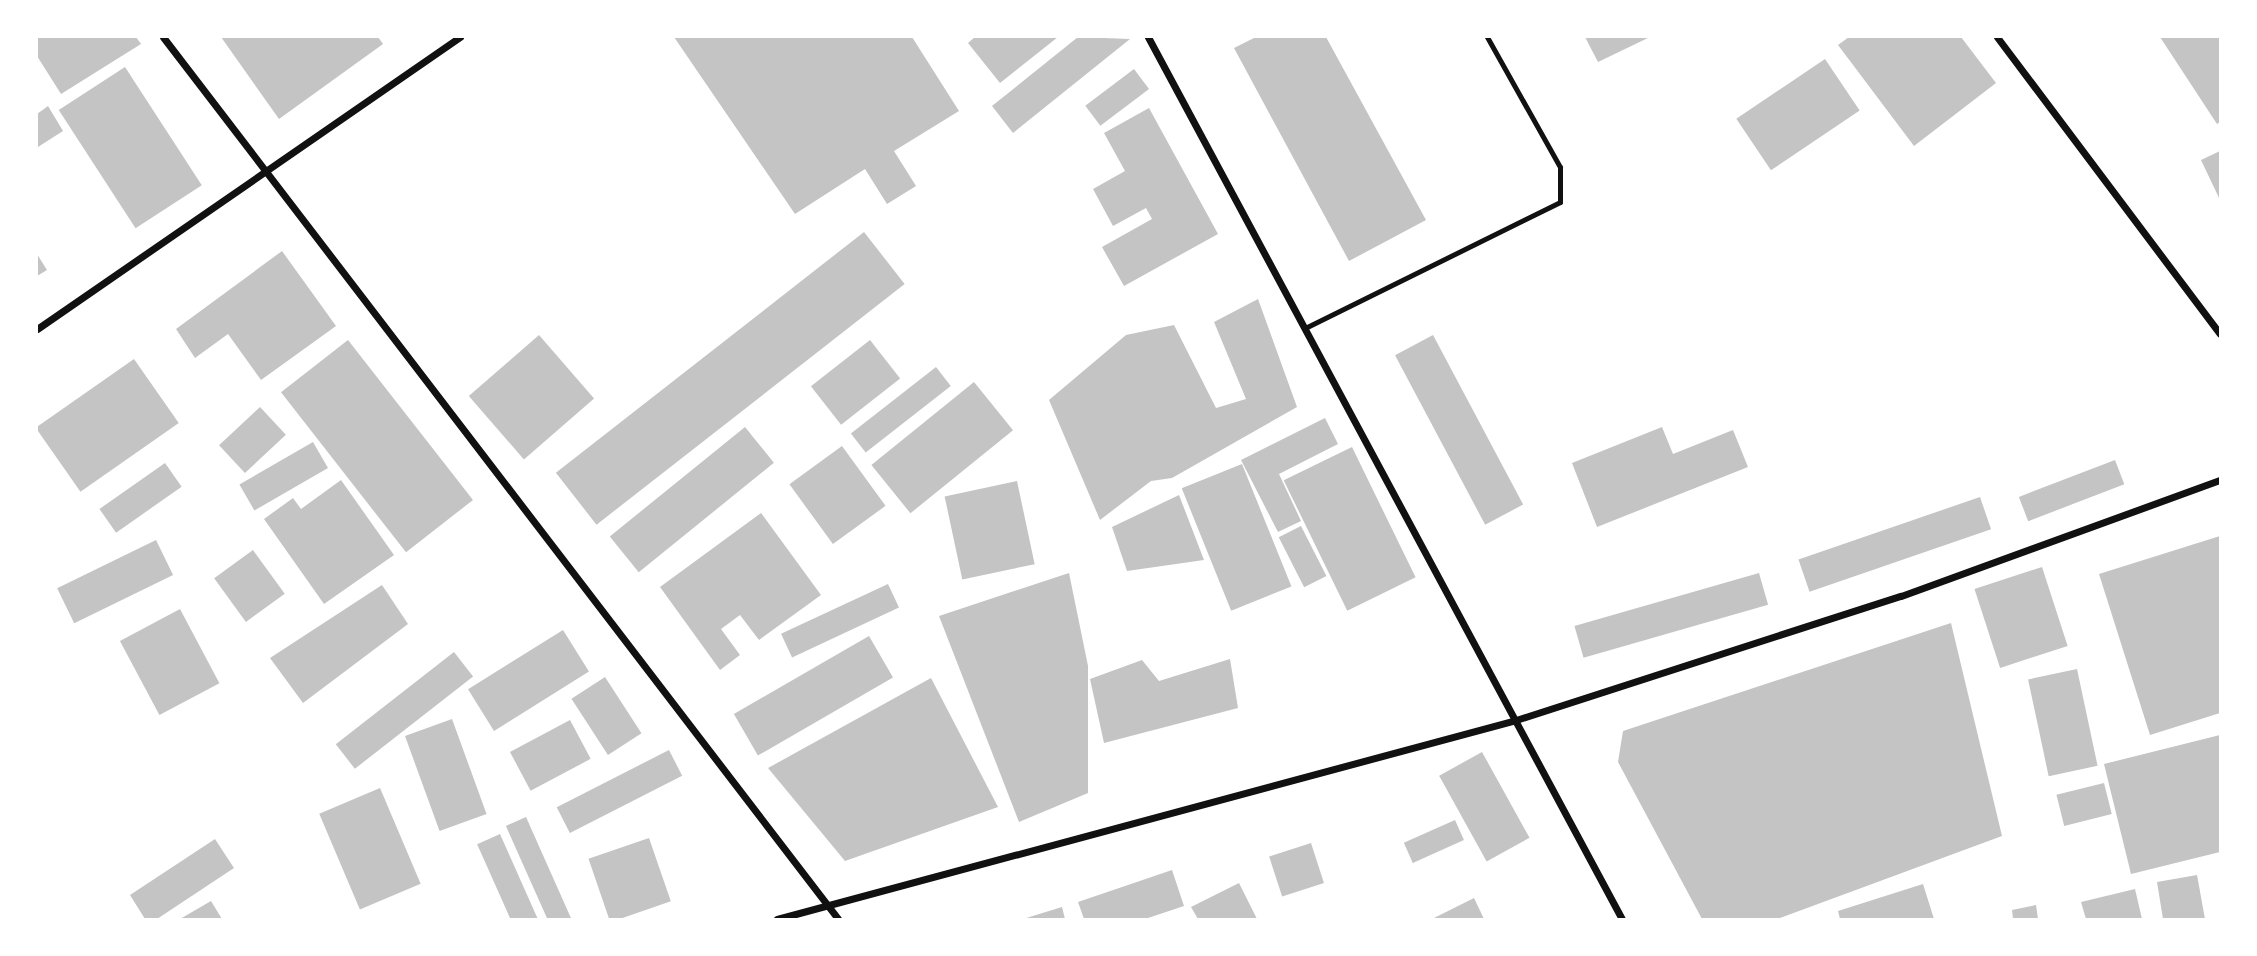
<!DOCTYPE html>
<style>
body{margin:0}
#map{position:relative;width:2257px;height:956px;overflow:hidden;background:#fff;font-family:"Fira Sans Condensed",sans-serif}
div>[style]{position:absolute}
.building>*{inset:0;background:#c4c4c4;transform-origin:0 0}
.service>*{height:5px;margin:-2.5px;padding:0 2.5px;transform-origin:2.5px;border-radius:2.5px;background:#111}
.minor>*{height:7px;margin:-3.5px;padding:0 3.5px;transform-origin:3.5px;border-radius:3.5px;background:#111}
span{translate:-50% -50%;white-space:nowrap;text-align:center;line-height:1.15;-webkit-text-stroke:7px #fff;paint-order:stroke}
.frame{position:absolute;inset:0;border:38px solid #fff;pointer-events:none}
</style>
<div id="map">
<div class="building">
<i style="clip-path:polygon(37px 37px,136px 37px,141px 44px,61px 94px,37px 56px)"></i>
<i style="clip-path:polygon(221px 37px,378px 37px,383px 44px,279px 119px)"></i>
<i style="clip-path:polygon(674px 37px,912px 37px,959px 111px,894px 151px,916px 186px,887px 204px,865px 169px,795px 214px)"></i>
<i style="clip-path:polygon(975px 37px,1058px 37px,1000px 83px,968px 43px)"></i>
<i style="clip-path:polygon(1078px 37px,1130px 39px,1013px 133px,992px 106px)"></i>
<i style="clip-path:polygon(1256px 37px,1326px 37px,1426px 220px,1349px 261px,1234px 48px)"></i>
<i style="clip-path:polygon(1585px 37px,1650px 37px,1598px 62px)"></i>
<i style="clip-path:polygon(1849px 37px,1961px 37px,1996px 83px,1914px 146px,1838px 45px)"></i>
<i style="clip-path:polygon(2160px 37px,2220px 37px,2220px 122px,2217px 124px)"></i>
<i style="left:1825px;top:59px;width:62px;height:107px;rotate:56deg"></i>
<i style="left:125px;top:67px;width:141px;height:79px;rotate:57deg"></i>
<i style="left:1134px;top:69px;width:25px;height:61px;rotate:53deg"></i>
<i style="clip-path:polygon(48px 106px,63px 131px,38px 147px,37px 114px)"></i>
<i style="clip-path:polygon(1149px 108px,1218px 234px,1124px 286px,1102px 247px,1152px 219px,1146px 208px,1113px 226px,1093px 189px,1125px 171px,1104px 133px)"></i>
<i style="clip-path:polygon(2220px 151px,2220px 200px,2201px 160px)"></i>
<i style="left:864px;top:232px;width:66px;height:391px;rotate:52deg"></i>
<i style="clip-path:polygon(282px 251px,336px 326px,261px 380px,228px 334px,195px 358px,176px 329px)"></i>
<i style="clip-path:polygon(37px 254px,47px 270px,37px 276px)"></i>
<i style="clip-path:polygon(1258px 299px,1297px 407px,1172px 478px,1151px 481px,1100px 520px,1049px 400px,1126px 335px,1174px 325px,1216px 408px,1246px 399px,1214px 322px)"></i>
<i style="left:539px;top:335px;width:84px;height:93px;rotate:49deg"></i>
<i style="left:1433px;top:335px;width:192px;height:43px;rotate:62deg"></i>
<i style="left:348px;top:340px;width:203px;height:85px;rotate:52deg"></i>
<i style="left:870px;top:340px;width:49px;height:75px;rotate:52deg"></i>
<i style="left:134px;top:359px;width:78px;height:120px;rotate:55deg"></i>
<i style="left:936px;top:367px;width:24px;height:108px;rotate:52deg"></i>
<i style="left:974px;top:382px;width:62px;height:132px;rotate:51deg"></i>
<i style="left:260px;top:407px;width:38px;height:56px;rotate:47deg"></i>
<i style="clip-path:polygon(1325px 418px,1338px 444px,1279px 474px,1301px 521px,1278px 532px,1241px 460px)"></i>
<i style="left:745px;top:427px;width:46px;height:174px;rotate:51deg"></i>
<i style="clip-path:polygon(1662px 427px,1673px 454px,1733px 430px,1748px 467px,1597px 527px,1572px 463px)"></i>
<i style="left:313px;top:442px;width:30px;height:85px;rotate:60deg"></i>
<i style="left:842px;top:446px;width:74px;height:65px;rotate:54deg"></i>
<i style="left:1352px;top:447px;width:145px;height:76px;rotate:64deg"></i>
<i style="left:2115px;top:460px;width:26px;height:103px;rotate:69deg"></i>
<i style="left:165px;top:463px;width:29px;height:80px;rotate:55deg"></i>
<i style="left:1242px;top:464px;width:132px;height:65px;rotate:68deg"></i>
<i style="clip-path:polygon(341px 480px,394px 555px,324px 604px,264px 519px,293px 498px,301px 509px)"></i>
<i style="left:1017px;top:481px;width:85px;height:74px;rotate:78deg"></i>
<i style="clip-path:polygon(1179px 495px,1204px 560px,1127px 571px,1112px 527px)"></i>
<i style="left:1980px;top:497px;width:34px;height:192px;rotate:71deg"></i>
<i style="clip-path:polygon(761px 513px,821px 595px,759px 640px,740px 615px,721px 629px,740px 655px,720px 670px,660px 587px)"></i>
<i style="left:1301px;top:526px;width:56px;height:25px;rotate:63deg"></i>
<i style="clip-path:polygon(2220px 536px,2220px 713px,2150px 735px,2099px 574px)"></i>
<i style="left:156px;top:540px;width:39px;height:110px;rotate:64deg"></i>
<i style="left:253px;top:550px;width:54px;height:48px;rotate:54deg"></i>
<i style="left:2042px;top:567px;width:83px;height:71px;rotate:72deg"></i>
<i style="clip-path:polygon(1069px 573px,1088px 666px,1088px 793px,1019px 822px,939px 616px)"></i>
<i style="left:1759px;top:573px;width:33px;height:192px;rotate:74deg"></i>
<i style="left:888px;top:584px;width:26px;height:118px;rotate:65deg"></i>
<i style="clip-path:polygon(382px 585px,408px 624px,303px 703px,270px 658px)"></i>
<i style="left:180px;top:609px;width:84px;height:68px;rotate:62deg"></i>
<i style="clip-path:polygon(1951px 623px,2002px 836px,1777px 919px,1702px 919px,1618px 762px,1623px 731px)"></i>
<i style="left:563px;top:630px;width:49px;height:112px;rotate:58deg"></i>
<i style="left:869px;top:636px;width:48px;height:156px;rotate:60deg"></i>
<i style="left:454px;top:652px;width:31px;height:150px;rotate:52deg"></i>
<i style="clip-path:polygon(1230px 659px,1238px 708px,1104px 743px,1090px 679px,1142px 660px,1159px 681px)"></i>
<i style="left:2077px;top:669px;width:99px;height:50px;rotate:78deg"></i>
<i style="left:605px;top:677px;width:67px;height:40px;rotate:57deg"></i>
<i style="clip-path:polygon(931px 678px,998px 807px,845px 861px,768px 768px)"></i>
<i style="left:452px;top:719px;width:101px;height:50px;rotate:70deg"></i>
<i style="left:570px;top:720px;width:44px;height:68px;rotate:62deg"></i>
<i style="clip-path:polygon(2220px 735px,2220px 852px,2131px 874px,2104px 764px)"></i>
<i style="left:669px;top:750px;width:29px;height:126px;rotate:63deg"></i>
<i style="left:1482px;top:752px;width:98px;height:49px;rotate:61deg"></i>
<i style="left:2104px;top:783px;width:32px;height:49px;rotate:76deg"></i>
<i style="left:380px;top:788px;width:104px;height:66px;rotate:67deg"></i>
<i style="left:526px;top:817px;width:111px;height:22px;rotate:66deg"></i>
<i style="left:1455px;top:820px;width:22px;height:56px;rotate:66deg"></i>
<i style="left:500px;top:834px;width:93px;height:25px;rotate:66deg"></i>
<i style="left:649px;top:838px;width:67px;height:64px;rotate:71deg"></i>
<i style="clip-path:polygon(215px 839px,234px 868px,157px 919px,145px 919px,130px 895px)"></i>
<i style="left:1311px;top:843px;width:42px;height:44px;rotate:72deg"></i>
<i style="clip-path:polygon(1172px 870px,1184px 906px,1145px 919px,1084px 919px,1078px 902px)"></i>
<i style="clip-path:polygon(2197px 875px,2205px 919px,2163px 919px,2157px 882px)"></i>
<i style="clip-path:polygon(1239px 883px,1257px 919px,1198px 919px,1191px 907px)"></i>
<i style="clip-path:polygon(1923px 884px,1934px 919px,1840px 919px,1838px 911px)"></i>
<i style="clip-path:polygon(2135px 889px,2142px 919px,2086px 919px,2081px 902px)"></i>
<i style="clip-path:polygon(1474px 898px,1484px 919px,1432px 919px)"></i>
<i style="clip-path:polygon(211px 901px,222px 919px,180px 919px)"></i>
<i style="clip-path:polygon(2036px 905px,2038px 919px,2013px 919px,2012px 910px)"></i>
<i style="clip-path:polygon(1062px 907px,1065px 919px,1023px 919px)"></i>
</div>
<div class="service">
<i style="left:1305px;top:328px;width:284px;rotate:-26.3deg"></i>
<i style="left:1560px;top:202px;width:35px;rotate:-90deg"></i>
<i style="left:1560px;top:167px;width:149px;rotate:-119.3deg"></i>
</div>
<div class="minor">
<i style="left:163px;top:37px;width:1111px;rotate:52.57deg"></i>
<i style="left:1148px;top:37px;width:1001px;rotate:61.75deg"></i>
<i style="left:1997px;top:37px;width:371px;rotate:53.1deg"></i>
<i style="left:37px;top:329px;width:514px;rotate:-34.62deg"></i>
<i style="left:777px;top:919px;width:765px;rotate:-15.07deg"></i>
<i style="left:1516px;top:720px;width:404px;rotate:-17.9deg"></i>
<i style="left:1901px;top:596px;width:339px;rotate:-20deg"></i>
</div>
<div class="frame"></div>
</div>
